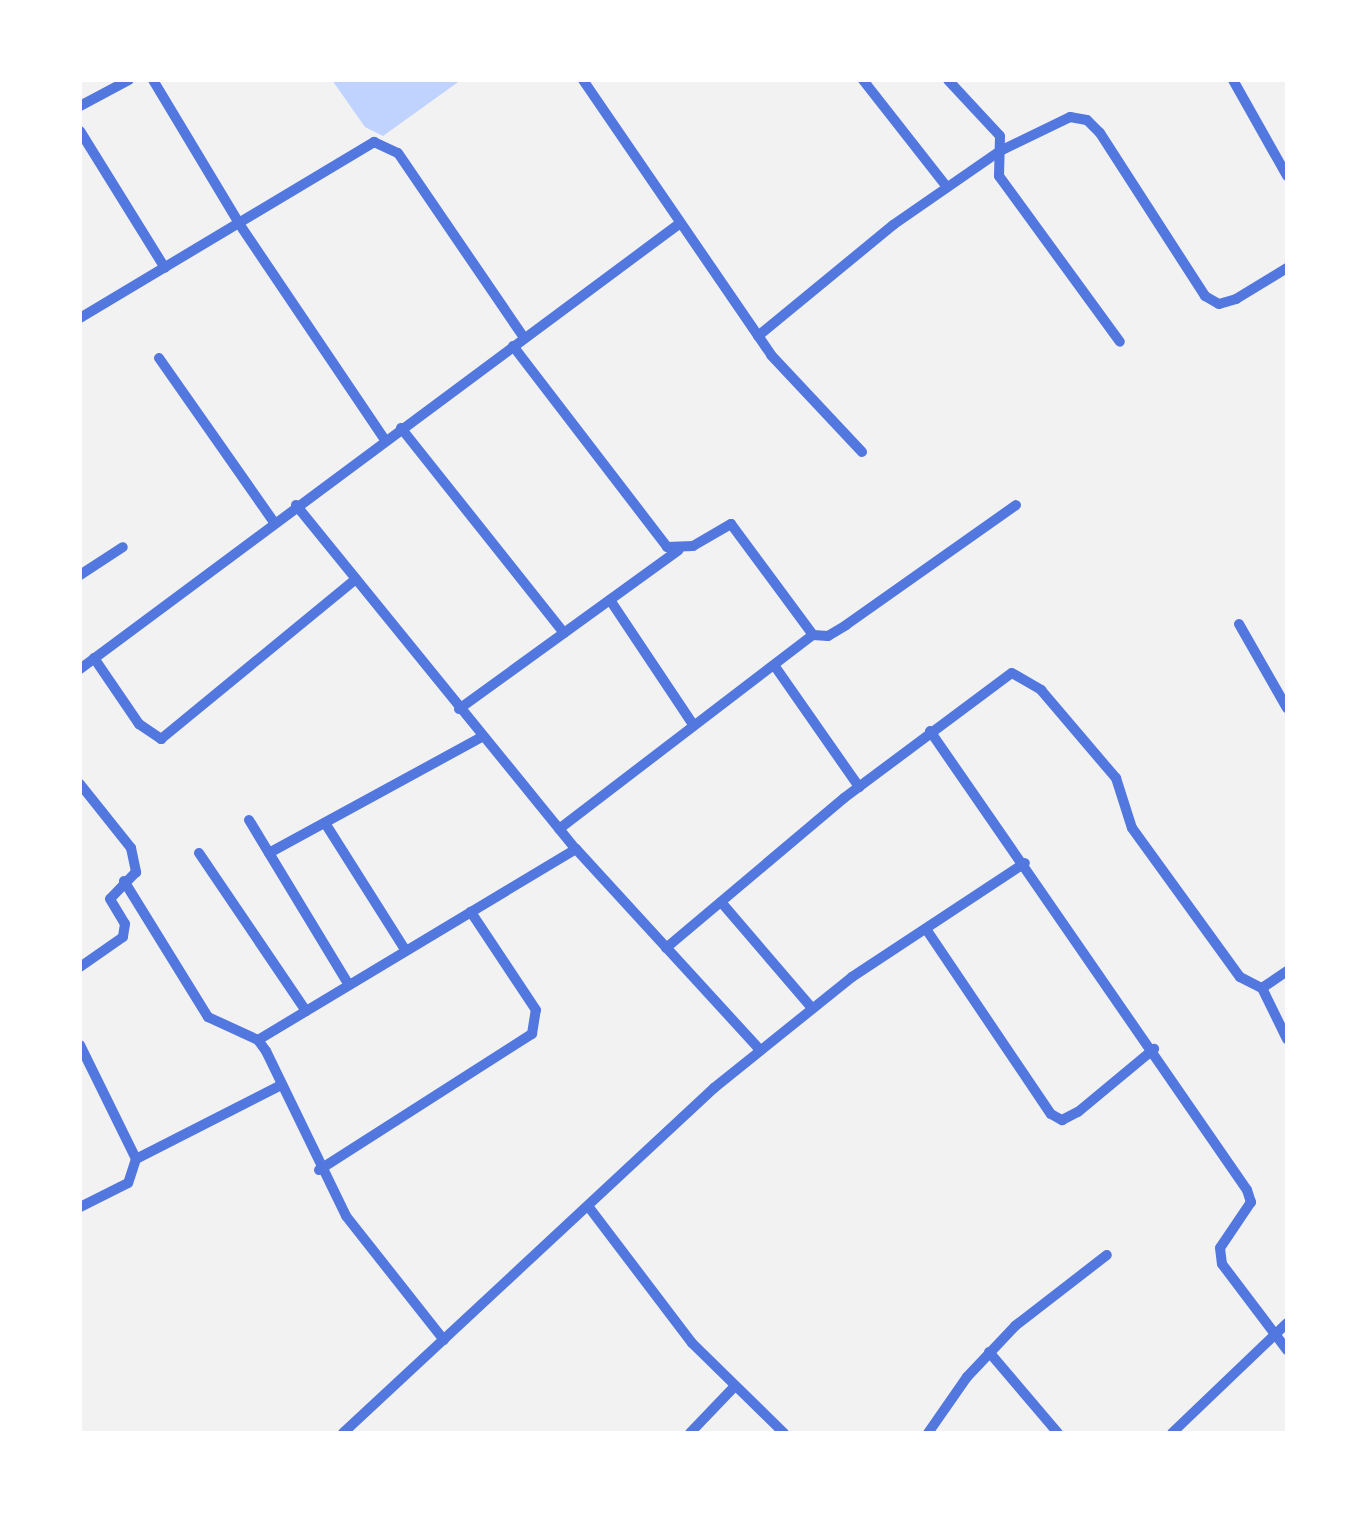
<!DOCTYPE html>
<style>
body{margin:0}
#map{position:relative;width:1367px;height:1513px;overflow:hidden;background:#f2f2f2;font-family:"Fira Sans",sans-serif}
div>[style]{position:absolute}
.water>*{inset:0;background:#bfd3fe}
.minor>*{height:10px;margin:-5px;padding:0 5px;transform-origin:5px;border-radius:5px;background:#5277de}
span{translate:-50% -50%;white-space:nowrap;text-align:center;line-height:1.15;-webkit-text-stroke:8px #fff;paint-order:stroke}
.frame{position:absolute;inset:0;border:82px solid #fff;pointer-events:none}
</style>
<div id="map">
<div class="water">
<i style="clip-path:polygon(332px 80px,461px 80px,383px 136px,365px 127px)"></i>
</div>
<div class="minor">
<i style="left:153px;top:80px;width:169px;rotate:59deg"></i>
<i style="left:240px;top:225px;width:259px;rotate:56deg"></i>
<i style="left:583px;top:80px;width:333px;rotate:55.6deg"></i>
<i style="left:771px;top:355px;width:133px;rotate:46.8deg"></i>
<i style="left:863px;top:80px;width:136px;rotate:51.9deg"></i>
<i style="left:948px;top:80px;width:76px;rotate:47.1deg"></i>
<i style="left:1000px;top:136px;width:40px;rotate:91.4deg"></i>
<i style="left:999px;top:176px;width:205px;rotate:53.9deg"></i>
<i style="left:1233px;top:80px;width:110px;rotate:60.6deg"></i>
<i style="left:80px;top:106px;width:55px;rotate:-28deg"></i>
<i style="left:80px;top:131px;width:161px;rotate:58.2deg"></i>
<i style="left:80px;top:318px;width:343px;rotate:-30.9deg"></i>
<i style="left:374px;top:142px;width:26px;rotate:25deg"></i>
<i style="left:398px;top:153px;width:224px;rotate:55.7deg"></i>
<i style="left:758px;top:336px;width:175px;rotate:-39.4deg"></i>
<i style="left:893px;top:225px;width:130px;rotate:-34.7deg"></i>
<i style="left:1000px;top:151px;width:78px;rotate:-25.9deg"></i>
<i style="left:1070px;top:117px;width:17px;rotate:10deg"></i>
<i style="left:1087px;top:120px;width:18px;rotate:45deg"></i>
<i style="left:1100px;top:133px;width:194px;rotate:57.2deg"></i>
<i style="left:1205px;top:296px;width:16px;rotate:30deg"></i>
<i style="left:1219px;top:304px;width:18px;rotate:-16deg"></i>
<i style="left:1236px;top:299px;width:60px;rotate:-31.3deg"></i>
<i style="left:513px;top:346px;width:253px;rotate:52.5deg"></i>
<i style="left:667px;top:547px;width:26px;rotate:-2deg"></i>
<i style="left:693px;top:546px;width:44px;rotate:-30.1deg"></i>
<i style="left:731px;top:524px;width:138px;rotate:53.5deg"></i>
<i style="left:813px;top:635px;width:15px;rotate:4deg"></i>
<i style="left:828px;top:636px;width:21px;rotate:-31deg"></i>
<i style="left:846px;top:625px;width:208px;rotate:-35.2deg"></i>
<i style="left:159px;top:358px;width:200px;rotate:55deg"></i>
<i style="left:401px;top:428px;width:262px;rotate:51.5deg"></i>
<i style="left:296px;top:505px;width:444px;rotate:50.9deg"></i>
<i style="left:576px;top:849px;width:273px;rotate:47.5deg"></i>
<i style="left:80px;top:575px;width:51px;rotate:-33.1deg"></i>
<i style="left:610px;top:600px;width:151px;rotate:56.3deg"></i>
<i style="left:1239px;top:624px;width:97px;rotate:60.3deg"></i>
<i style="left:94px;top:658px;width:80px;rotate:55.7deg"></i>
<i style="left:139px;top:724px;width:27px;rotate:34deg"></i>
<i style="left:161px;top:739px;width:252px;rotate:-39.4deg"></i>
<i style="left:774px;top:665px;width:149px;rotate:55.1deg"></i>
<i style="left:80px;top:669px;width:746px;rotate:-36.61deg"></i>
<i style="left:459px;top:709px;width:271px;rotate:-35.9deg"></i>
<i style="left:930px;top:731px;width:558px;rotate:55.37deg"></i>
<i style="left:1247px;top:1190px;width:13px;rotate:72deg"></i>
<i style="left:1251px;top:1202px;width:55px;rotate:124deg"></i>
<i style="left:1220px;top:1248px;width:16px;rotate:83deg"></i>
<i style="left:1222px;top:1264px;width:108px;rotate:52.9deg"></i>
<i style="left:80px;top:784px;width:82px;rotate:51.4deg"></i>
<i style="left:131px;top:848px;width:25px;rotate:78deg"></i>
<i style="left:136px;top:872px;width:37px;rotate:134deg"></i>
<i style="left:110px;top:899px;width:29px;rotate:59deg"></i>
<i style="left:125px;top:924px;width:13px;rotate:99deg"></i>
<i style="left:123px;top:937px;width:52px;rotate:145.1deg"></i>
<i style="left:249px;top:820px;width:193px;rotate:58.8deg"></i>
<i style="left:325px;top:823px;width:151px;rotate:57.7deg"></i>
<i style="left:559px;top:829px;width:320px;rotate:-37.4deg"></i>
<i style="left:199px;top:853px;width:191px;rotate:55.9deg"></i>
<i style="left:269px;top:853px;width:243px;rotate:-28.6deg"></i>
<i style="left:124px;top:881px;width:160px;rotate:58.3deg"></i>
<i style="left:208px;top:1017px;width:55px;rotate:24.7deg"></i>
<i style="left:258px;top:1040px;width:14px;rotate:54deg"></i>
<i style="left:266px;top:1051px;width:183px;rotate:64.1deg"></i>
<i style="left:346px;top:1216px;width:158px;rotate:51.7deg"></i>
<i style="left:721px;top:902px;width:138px;rotate:49.4deg"></i>
<i style="left:926px;top:929px;width:223px;rotate:56deg"></i>
<i style="left:1051px;top:1114px;width:13px;rotate:29deg"></i>
<i style="left:1062px;top:1120px;width:18px;rotate:-27deg"></i>
<i style="left:1078px;top:1112px;width:99px;rotate:-39.7deg"></i>
<i style="left:666px;top:948px;width:233px;rotate:-40.1deg"></i>
<i style="left:844px;top:798px;width:209px;rotate:-36.7deg"></i>
<i style="left:1012px;top:673px;width:34px;rotate:30deg"></i>
<i style="left:1041px;top:690px;width:116px;rotate:49.6deg"></i>
<i style="left:1116px;top:778px;width:52px;rotate:72.3deg"></i>
<i style="left:1132px;top:828px;width:184px;rotate:54.1deg"></i>
<i style="left:1240px;top:977px;width:25px;rotate:27deg"></i>
<i style="left:1262px;top:988px;width:30px;rotate:-34deg"></i>
<i style="left:1262px;top:988px;width:57px;rotate:63.9deg"></i>
<i style="left:258px;top:1040px;width:371px;rotate:-31deg"></i>
<i style="left:80px;top:1045px;width:127px;rotate:63.8deg"></i>
<i style="left:136px;top:1159px;width:25px;rotate:108deg"></i>
<i style="left:128px;top:1183px;width:54px;rotate:153.4deg"></i>
<i style="left:136px;top:1159px;width:163px;rotate:-27deg"></i>
<i style="left:319px;top:1170px;width:253px;rotate:-32.6deg"></i>
<i style="left:532px;top:1034px;width:24px;rotate:-81deg"></i>
<i style="left:536px;top:1010px;width:118px;rotate:-123.6deg"></i>
<i style="left:588px;top:1206px;width:172px;rotate:52.8deg"></i>
<i style="left:692px;top:1343px;width:129px;rotate:44.4deg"></i>
<i style="left:989px;top:1352px;width:106px;rotate:49.6deg"></i>
<i style="left:343px;top:1433px;width:507px;rotate:-42.92deg"></i>
<i style="left:714px;top:1088px;width:177px;rotate:-38.8deg"></i>
<i style="left:852px;top:977px;width:207px;rotate:-33.4deg"></i>
<i style="left:690px;top:1433px;width:62px;rotate:-46.3deg"></i>
<i style="left:928px;top:1433px;width:68px;rotate:-55.1deg"></i>
<i style="left:967px;top:1377px;width:70px;rotate:-46.7deg"></i>
<i style="left:1015px;top:1326px;width:116px;rotate:-37.7deg"></i>
<i style="left:1172px;top:1433px;width:159px;rotate:-43.7deg"></i>
</div>
<div class="frame"></div>
</div>
